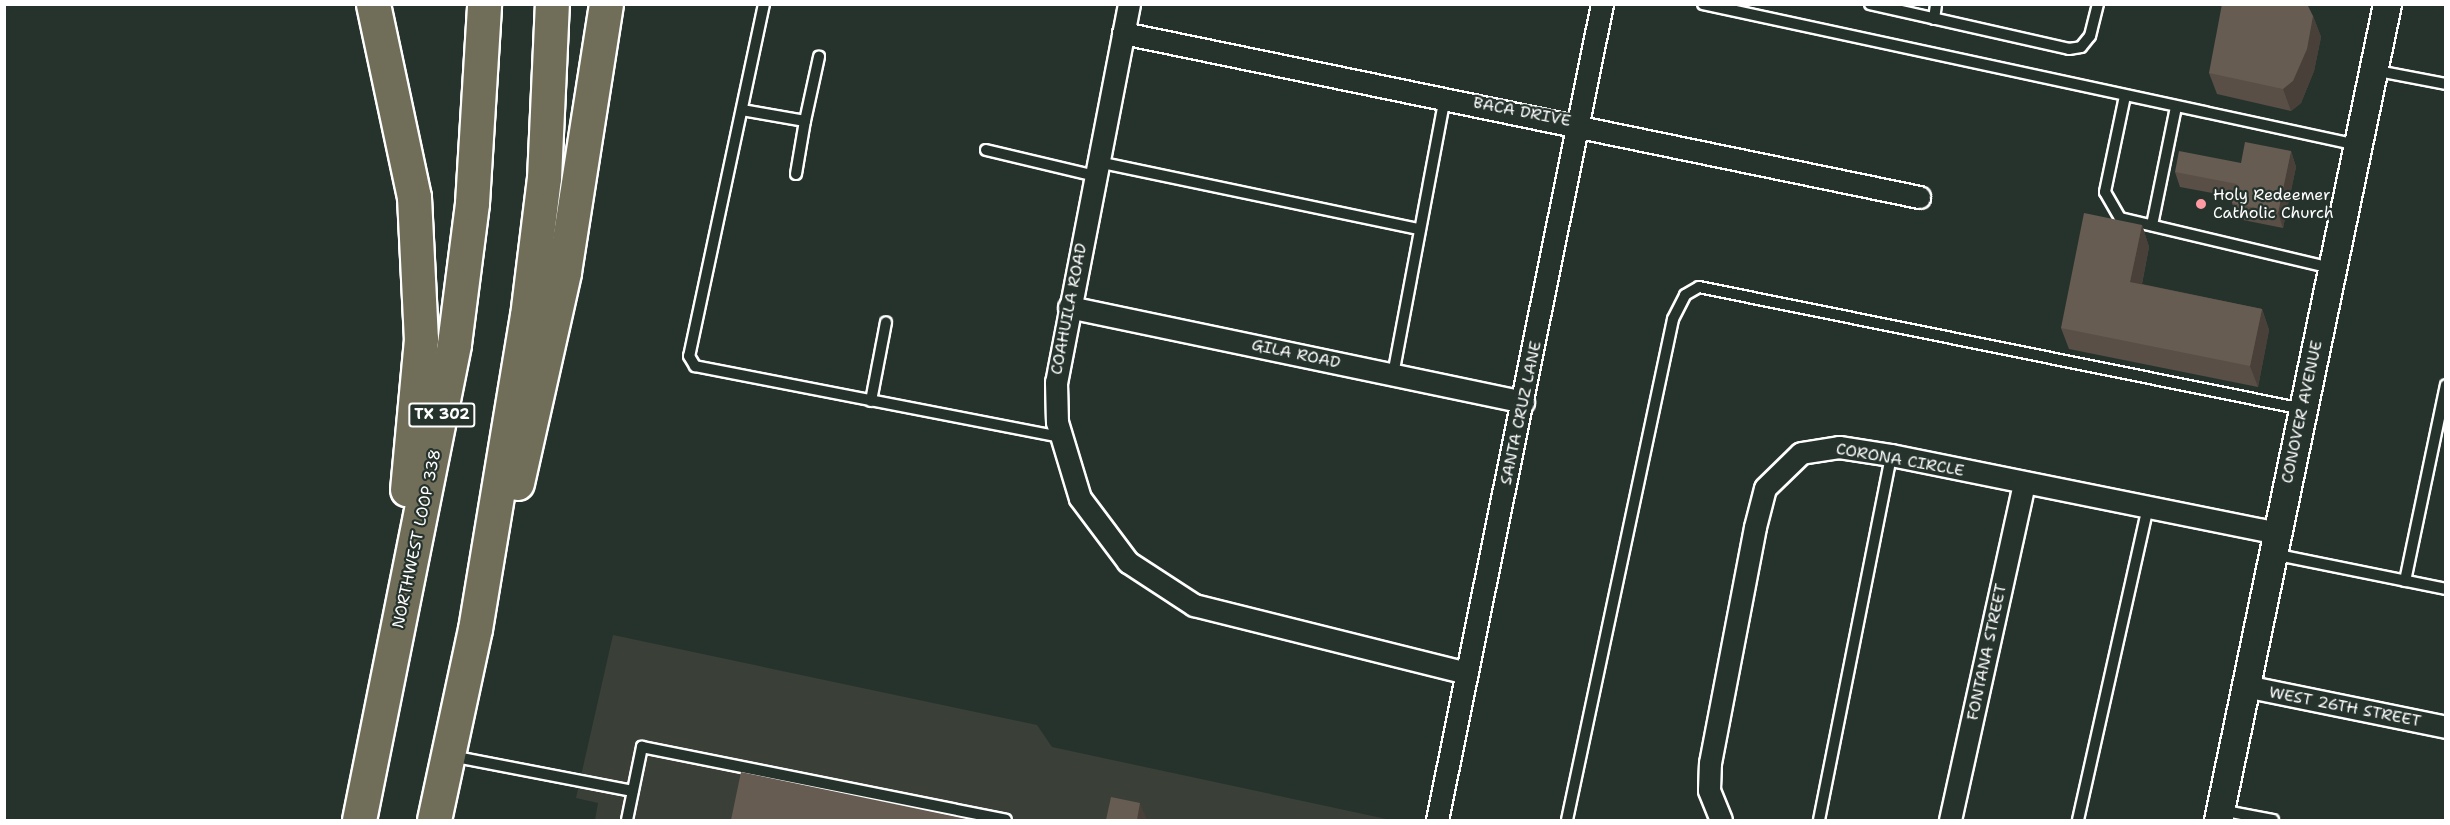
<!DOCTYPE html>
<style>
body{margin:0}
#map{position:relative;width:2450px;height:825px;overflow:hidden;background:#26332d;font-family:"Shantell Sans",sans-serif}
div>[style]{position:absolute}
.built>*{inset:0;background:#3a3f38}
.roads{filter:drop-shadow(2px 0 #fff) drop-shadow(-2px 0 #fff) drop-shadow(0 2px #fff) drop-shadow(0 -2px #fff)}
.service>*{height:10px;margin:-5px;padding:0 5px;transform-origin:5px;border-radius:5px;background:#26332d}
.minor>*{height:21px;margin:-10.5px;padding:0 10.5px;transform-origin:10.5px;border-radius:10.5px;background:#26332d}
.tertiary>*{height:27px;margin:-13.5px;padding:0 13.5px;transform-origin:13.5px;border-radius:13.5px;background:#26332d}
.trunk>*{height:33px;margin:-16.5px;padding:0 16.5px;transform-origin:16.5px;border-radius:16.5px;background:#706e59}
.wall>*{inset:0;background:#594f46}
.shaded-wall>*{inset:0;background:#484039}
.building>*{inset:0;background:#675c51}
.dots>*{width:16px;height:16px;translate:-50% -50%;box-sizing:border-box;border:3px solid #26332d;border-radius:50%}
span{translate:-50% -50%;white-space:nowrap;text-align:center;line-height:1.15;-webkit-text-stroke:4.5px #26332d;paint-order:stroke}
.shield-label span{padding:2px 4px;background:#26332d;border:2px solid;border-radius:4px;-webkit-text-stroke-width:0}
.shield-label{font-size:15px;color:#fff;font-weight:700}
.street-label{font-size:16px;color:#fff}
.poi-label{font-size:16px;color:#fff}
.left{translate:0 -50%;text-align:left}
.frame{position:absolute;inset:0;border:6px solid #fff;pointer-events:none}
</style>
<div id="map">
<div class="built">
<i style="clip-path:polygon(613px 635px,1037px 725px,1052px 747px,1391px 820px,595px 820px,598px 803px,576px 798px)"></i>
</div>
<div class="roads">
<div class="service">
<i style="left:764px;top:4px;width:360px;rotate:102deg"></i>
<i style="left:689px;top:356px;width:12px;rotate:59deg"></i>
<i style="left:695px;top:366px;width:372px;rotate:11deg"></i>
<i style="left:1703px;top:4px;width:670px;rotate:12.15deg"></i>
<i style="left:1870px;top:4px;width:204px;rotate:12.7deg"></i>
<i style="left:2069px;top:49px;width:12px;rotate:-9deg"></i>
<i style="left:2081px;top:47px;width:14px;rotate:-51deg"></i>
<i style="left:2090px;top:36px;width:33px;rotate:-76deg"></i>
<i style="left:1934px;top:19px;width:15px;rotate:-82deg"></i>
<i style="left:2373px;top:70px;width:74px;rotate:10.9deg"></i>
<i style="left:2125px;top:96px;width:98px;rotate:101.8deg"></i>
<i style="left:2105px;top:192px;width:30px;rotate:60deg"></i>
<i style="left:2120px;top:218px;width:218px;rotate:13.3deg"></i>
<i style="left:742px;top:110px;width:64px;rotate:9.9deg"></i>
<i style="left:805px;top:121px;width:66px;rotate:-77.7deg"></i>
<i style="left:986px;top:150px;width:112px;rotate:13.4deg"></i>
<i style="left:1098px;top:162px;width:329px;rotate:11.8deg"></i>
<i style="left:796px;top:174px;width:54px;rotate:-80.4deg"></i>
<i style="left:2152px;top:225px;width:120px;rotate:-78.5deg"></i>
<i style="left:1393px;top:375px;width:283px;rotate:-79.4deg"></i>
<i style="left:871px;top:401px;width:80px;rotate:-79.2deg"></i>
<i style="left:2273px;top:554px;width:177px;rotate:11.4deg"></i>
<i style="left:2405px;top:581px;width:200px;rotate:-78.2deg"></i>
<i style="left:451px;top:756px;width:185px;rotate:10.9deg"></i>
<i style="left:2221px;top:810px;width:53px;rotate:10.9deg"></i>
<i style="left:627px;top:820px;width:75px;rotate:-78.4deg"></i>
<i style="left:642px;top:747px;width:371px;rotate:11.3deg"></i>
<i style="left:1567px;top:820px;width:512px;rotate:-78.05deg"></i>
<i style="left:1673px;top:319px;width:27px;rotate:-63deg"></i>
<i style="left:1685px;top:295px;width:16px;rotate:-30deg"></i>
<i style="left:1699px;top:287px;width:616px;rotate:11.42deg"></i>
<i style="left:1819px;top:820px;width:372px;rotate:-78.8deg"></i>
<i style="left:2078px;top:820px;width:321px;rotate:-77.4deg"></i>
</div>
<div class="minor">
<i style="left:1129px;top:4px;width:385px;rotate:100.9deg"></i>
<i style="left:1056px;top:382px;width:40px;rotate:88.6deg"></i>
<i style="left:1057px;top:422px;width:79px;rotate:73.2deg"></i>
<i style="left:1080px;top:498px;width:80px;rotate:53.1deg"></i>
<i style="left:1128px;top:562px;width:79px;rotate:33.1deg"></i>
<i style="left:1194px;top:605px;width:281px;rotate:14deg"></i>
<i style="left:1123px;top:33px;width:813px;rotate:11.64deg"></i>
<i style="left:1069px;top:307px;width:464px;rotate:11.8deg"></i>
<i style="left:2245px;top:686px;width:205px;rotate:11.5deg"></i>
<i style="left:1437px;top:820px;width:833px;rotate:-78.57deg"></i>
<i style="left:1721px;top:820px;width:32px;rotate:-112deg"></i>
<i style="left:1709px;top:790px;width:27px;rotate:-88deg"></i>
<i style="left:1710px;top:763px;width:240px;rotate:-79.2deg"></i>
<i style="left:1755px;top:527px;width:40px;rotate:-75.6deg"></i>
<i style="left:1765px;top:488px;width:50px;rotate:-44.2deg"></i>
<i style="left:1801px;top:453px;width:38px;rotate:-9deg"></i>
<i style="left:1839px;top:447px;width:53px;rotate:8.7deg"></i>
<i style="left:1891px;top:455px;width:394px;rotate:11.4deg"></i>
<i style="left:1950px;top:820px;width:345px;rotate:-77.6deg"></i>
</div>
<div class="tertiary">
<i style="left:2218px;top:820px;width:833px;rotate:-78.3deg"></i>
</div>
<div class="trunk">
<i style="left:373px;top:4px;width:197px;rotate:78deg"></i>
<i style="left:414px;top:197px;width:142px;rotate:87.2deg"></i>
<i style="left:421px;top:339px;width:151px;rotate:95.3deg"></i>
<i style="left:517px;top:483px;width:216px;rotate:-77.4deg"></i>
<i style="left:564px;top:272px;width:271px;rotate:-81.1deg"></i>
<i style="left:359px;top:820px;width:485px;rotate:-78.7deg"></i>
<i style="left:454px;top:344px;width:142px;rotate:-82.7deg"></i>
<i style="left:472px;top:203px;width:199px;rotate:-86.5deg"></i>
<i style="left:434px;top:820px;width:195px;rotate:-77.9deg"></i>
<i style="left:475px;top:629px;width:317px;rotate:-80.6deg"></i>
<i style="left:527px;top:316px;width:139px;rotate:-83deg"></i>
<i style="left:544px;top:178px;width:174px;rotate:-87.4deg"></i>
</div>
</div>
<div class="wall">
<i style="clip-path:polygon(2313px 16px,2321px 37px,2314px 71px,2301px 103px,2291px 111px,2217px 94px,2209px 73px)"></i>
<i style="clip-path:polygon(2291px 151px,2296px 167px,2283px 228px,2238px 219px,2232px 203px,2234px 197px,2180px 187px,2175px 172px,2241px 163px)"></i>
<i style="clip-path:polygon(2142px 225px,2149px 247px,2142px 284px,2262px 309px,2269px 330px,2258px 387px,2069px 349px,2061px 328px)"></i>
</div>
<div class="shaded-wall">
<i style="clip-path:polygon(2313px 16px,2321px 37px,2314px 71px,2301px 103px,2291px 111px,2283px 89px)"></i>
<i style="clip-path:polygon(2291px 151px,2296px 167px,2283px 228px,2278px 213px)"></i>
<i style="clip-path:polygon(2142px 225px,2149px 247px,2138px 304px,2130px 282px)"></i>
<i style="clip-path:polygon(2262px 309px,2269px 330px,2258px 387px,2250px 366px)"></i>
<i style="clip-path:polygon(1140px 803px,1147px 820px,1137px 820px)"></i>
</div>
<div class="building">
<i style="clip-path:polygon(2222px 4px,2307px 4px,2313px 16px,2307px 49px,2293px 81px,2283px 89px,2209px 73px)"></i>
<i style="clip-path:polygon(2245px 142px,2291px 151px,2278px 213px,2232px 203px,2237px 184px,2175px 172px,2179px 151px,2241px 163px)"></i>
<i style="clip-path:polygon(2084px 213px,2142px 225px,2130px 282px,2262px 309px,2250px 366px,2061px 328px)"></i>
<i style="clip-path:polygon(741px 772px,971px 820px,731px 820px)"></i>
<i style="clip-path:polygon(1111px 797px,1140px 803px,1137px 820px,1106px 820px)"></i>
</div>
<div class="dots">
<i style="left:2201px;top:204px;background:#ff9aa2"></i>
</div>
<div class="shield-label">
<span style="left:442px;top:415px">TX 302</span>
</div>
<div class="street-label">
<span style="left:1522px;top:112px;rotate:11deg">BACA DRIVE</span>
<span style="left:1069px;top:309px;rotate:-79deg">COAHUILA ROAD</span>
<span style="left:1296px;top:354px;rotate:12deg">GILA ROAD</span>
<span style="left:2302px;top:412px;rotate:-78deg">CONOVER AVENUE</span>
<span style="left:1521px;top:413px;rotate:-78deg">SANTA CRUZ LANE</span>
<span style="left:1900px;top:460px;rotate:10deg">CORONA CIRCLE</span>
<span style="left:417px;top:539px;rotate:-78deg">NORTHWEST LOOP 338</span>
<span style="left:1987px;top:652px;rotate:-78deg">FONTANA STREET</span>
<span style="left:2345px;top:707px;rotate:11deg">WEST 26TH STREET</span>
</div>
<div class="poi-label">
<span class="left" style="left:2213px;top:204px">Holy Redeemer<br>Catholic Church</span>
</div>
<div class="frame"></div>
</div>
